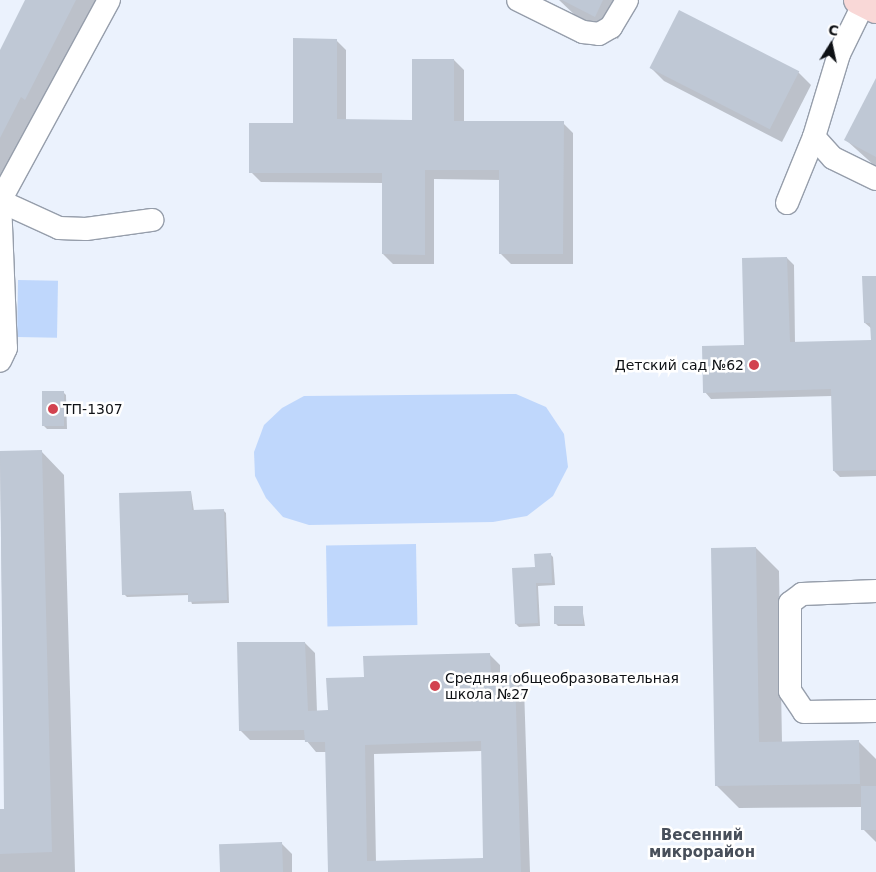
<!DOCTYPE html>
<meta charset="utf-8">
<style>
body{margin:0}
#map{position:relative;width:876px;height:872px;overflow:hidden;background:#ebf2fd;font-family:"DejaVu Sans",sans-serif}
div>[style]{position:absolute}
.green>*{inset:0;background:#bfd7fc;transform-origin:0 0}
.shadow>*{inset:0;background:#0003}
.building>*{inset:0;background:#bfc8d5;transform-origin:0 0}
.roads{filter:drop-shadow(1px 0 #969eab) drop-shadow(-1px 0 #969eab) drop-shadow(0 1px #969eab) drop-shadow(0 -1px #969eab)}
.minor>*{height:22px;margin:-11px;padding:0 11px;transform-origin:11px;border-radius:11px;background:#fff}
.major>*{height:28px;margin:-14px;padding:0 14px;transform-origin:14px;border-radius:14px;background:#f9d8d7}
.dots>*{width:14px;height:14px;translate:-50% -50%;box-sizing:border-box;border:2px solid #fff;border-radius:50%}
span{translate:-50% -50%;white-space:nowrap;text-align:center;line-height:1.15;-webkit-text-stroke:5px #fff;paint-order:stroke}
.poi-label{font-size:14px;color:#0e1115}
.right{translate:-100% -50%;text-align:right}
.left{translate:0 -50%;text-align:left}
.neighbourhood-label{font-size:15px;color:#484f5a;font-weight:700}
.north{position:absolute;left:806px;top:20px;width:50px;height:50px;-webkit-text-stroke:4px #fff;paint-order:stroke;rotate:10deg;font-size:14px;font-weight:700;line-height:20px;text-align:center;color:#0e1115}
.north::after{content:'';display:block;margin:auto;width:18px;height:22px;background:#0e1115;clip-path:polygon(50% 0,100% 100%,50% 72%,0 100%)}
</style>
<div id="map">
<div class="green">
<i style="left:18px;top:280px;width:40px;height:57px;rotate:1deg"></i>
<i style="clip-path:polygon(516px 394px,546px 407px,564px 434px,568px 467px,553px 496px,527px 516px,493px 522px,309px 525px,283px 517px,266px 498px,255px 476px,254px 452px,264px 425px,282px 408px,304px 396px)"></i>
<i style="left:416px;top:544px;width:81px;height:90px;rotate:89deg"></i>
</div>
<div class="shadow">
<i style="clip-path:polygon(27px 0,112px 0,0 194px,0 52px)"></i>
<i style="clip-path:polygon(559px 0,638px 0,618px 39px,578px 18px)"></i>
<i style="clip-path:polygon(336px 40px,346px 50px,346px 121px,414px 121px,454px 60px,464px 70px,464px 122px,563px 123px,573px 133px,573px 264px,511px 264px,501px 254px,501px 180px,434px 179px,434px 264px,393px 264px,383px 254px,383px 183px,261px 182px,251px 172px,294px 124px)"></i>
<i style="clip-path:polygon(651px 68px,798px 72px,811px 85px,782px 142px,664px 81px)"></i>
<i style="clip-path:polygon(876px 83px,876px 167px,846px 140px)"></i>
<i style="clip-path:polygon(787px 258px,794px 265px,795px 343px,872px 341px,872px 329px,865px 323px,876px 277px,876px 476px,840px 477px,834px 471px,832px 396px,711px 399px,705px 392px,746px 346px)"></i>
<i style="clip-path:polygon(63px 392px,66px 395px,67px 429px,47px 429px,44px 426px)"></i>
<i style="clip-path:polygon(41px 451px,64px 475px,75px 872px,0 872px,0 810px,5px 810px,0 453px)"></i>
<i style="clip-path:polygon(191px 492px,194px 511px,223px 510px,226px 513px,229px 603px,192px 604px,189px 595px,127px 597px,124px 594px)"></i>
<i style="clip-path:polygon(756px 548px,779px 571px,782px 743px,859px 742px,876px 759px,876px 842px,863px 829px,863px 807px,739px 808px,716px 785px)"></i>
<i style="clip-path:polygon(550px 554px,553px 557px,555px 585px,538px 586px,540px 626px,519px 627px,516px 624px,536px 568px)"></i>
<i style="clip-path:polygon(582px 607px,585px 626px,558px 626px,555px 623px)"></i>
<i style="clip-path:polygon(evenodd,305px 643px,315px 653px,317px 712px,329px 712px,365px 678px,490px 655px,500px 665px,500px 676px,514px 677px,524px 687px,530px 872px,329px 872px,326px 752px,316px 752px,306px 740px,250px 740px,240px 730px,305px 643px,482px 751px,484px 859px,376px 862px,374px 754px,482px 751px)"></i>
<i style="clip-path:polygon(282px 844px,292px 854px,292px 872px,221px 872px)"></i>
</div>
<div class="building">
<i style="clip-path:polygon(25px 0,76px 0,25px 100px,21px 97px,0 138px,0 50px)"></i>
<i style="clip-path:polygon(562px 0,603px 0,595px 17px)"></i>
<i style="left:679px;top:10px;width:135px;height:65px;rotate:27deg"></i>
<i style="clip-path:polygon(293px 38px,337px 39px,337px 119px,412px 120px,412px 59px,454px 59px,454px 121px,564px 121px,563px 254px,499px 254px,499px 170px,425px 170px,425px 255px,382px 254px,382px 173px,249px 173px,249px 123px,293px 123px)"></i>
<i style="clip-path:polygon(876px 78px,876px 157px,844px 140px)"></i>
<i style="clip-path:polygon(787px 257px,790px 342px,871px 340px,870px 323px,864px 323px,862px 276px,876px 276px,876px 470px,833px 471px,831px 389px,703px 393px,702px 346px,744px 345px,742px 258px)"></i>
<i style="left:64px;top:391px;width:35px;height:22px;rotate:90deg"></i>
<i style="clip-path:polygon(42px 450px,52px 852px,0 854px,0 809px,4px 809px,0 451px)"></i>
<i style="clip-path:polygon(191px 491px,192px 510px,224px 509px,227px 600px,188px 602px,188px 593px,122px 595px,119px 493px)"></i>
<i style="clip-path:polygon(756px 547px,759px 742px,859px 740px,860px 784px,715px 786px,711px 548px)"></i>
<i style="clip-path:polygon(551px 553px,552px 583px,536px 583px,538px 623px,515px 624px,512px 568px,535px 567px,534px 554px)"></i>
<i style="left:583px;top:606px;width:18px;height:29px;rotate:90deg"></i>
<i style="clip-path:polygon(evenodd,237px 642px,305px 642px,308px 711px,328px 710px,326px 678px,364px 677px,363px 656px,490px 653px,491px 675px,515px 675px,521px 872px,328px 872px,325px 742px,305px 742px,304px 730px,239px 731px,237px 642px,481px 741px,483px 858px,367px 861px,365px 745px,481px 741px)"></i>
<i style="left:861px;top:786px;width:15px;height:44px"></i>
<i style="left:282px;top:842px;width:30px;height:63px;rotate:88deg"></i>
</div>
<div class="roads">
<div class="minor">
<i style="left:109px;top:0;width:229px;rotate:118.5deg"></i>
<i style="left:0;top:201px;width:65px;rotate:24.6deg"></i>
<i style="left:59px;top:228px;width:27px;rotate:2deg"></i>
<i style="left:86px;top:229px;width:67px;rotate:-7.8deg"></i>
<i style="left:518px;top:0;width:72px;rotate:26.2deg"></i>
<i style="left:583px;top:32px;width:16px;rotate:7deg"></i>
<i style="left:599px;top:34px;width:14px;rotate:-30deg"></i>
<i style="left:611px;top:27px;width:31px;rotate:-59deg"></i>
<i style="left:864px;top:3px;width:57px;rotate:116.1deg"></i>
<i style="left:839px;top:54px;width:87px;rotate:106.8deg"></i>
<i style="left:814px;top:137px;width:28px;rotate:48deg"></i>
<i style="left:833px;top:158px;width:48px;rotate:26deg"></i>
<i style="left:0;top:201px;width:147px;rotate:87.7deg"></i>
<i style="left:6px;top:348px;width:14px;rotate:115deg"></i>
<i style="left:787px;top:203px;width:71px;rotate:-67.8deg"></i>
<i style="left:876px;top:591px;width:74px;rotate:177.7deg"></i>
<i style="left:802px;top:594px;width:15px;rotate:143deg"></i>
<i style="left:790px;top:603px;width:88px;rotate:90deg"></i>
<i style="left:790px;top:691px;width:25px;rotate:56deg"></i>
<i style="left:804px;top:712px;width:72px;rotate:-0.8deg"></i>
</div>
<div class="major">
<i style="left:858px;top:0;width:20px;rotate:27deg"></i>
</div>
</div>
<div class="dots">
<i style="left:754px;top:365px;background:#d2424f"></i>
<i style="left:53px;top:409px;background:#d2424f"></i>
<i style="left:435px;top:686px;background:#d2424f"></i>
</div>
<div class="poi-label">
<span class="right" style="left:744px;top:365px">Детский сад №62</span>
<span class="left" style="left:63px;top:409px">ТП-1307</span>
<span class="left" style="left:445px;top:686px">Средняя общеобразовательная<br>школа №27</span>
</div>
<div class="neighbourhood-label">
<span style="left:702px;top:844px">Весенний<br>микрорайон</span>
</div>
<div class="north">С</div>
</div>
